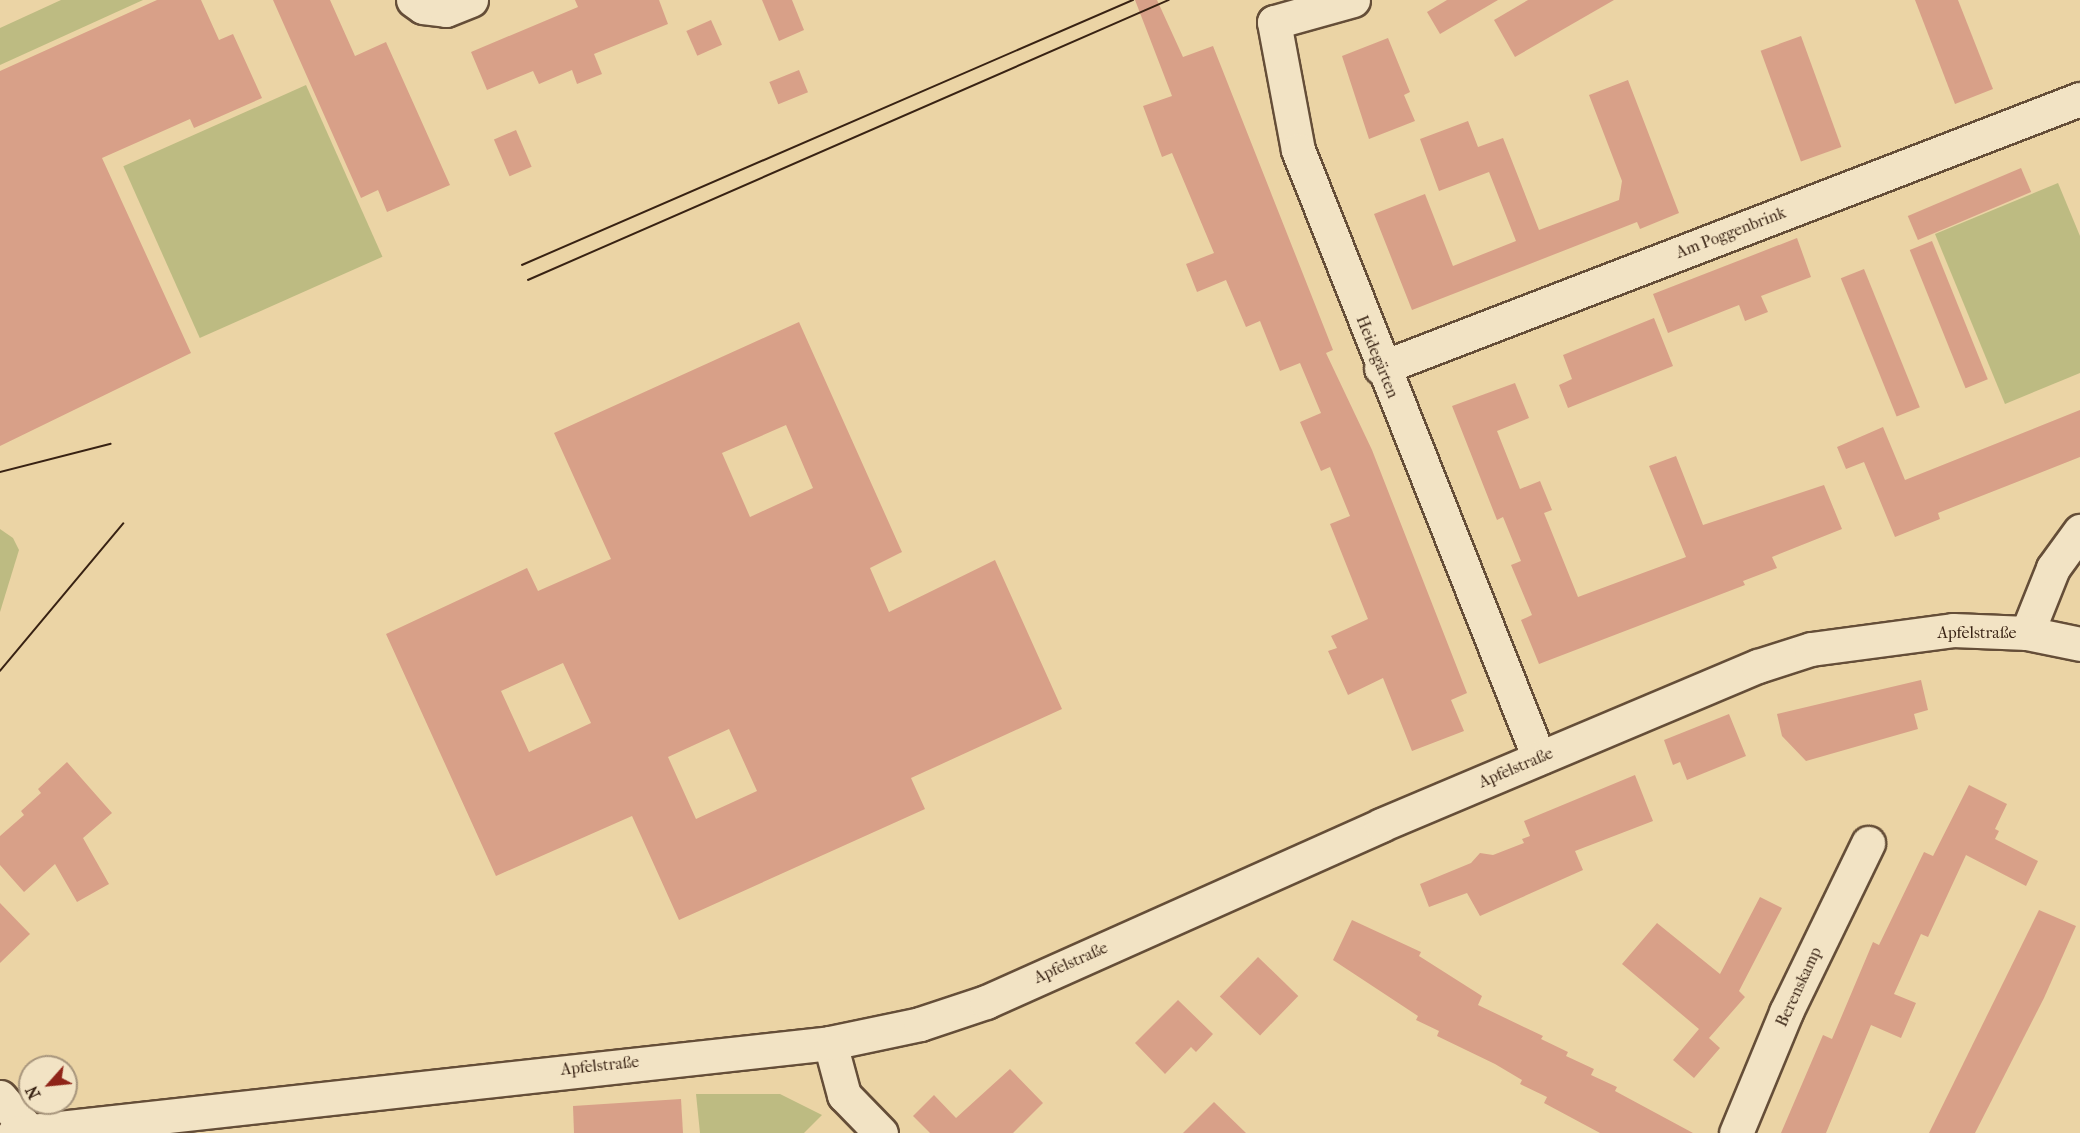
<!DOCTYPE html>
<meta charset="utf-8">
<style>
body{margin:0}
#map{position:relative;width:2080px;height:1133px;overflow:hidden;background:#ebd4a5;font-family:"IM FELL French Canon",serif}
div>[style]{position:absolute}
.green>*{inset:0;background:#bdbb82;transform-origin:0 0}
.building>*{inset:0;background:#d8a088;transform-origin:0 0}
.roads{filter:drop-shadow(2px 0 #654e38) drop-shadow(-2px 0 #654e38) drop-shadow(0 2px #654e38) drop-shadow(0 -2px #654e38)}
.minor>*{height:33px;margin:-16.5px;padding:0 16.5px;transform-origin:16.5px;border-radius:16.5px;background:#f2e3c4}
.tertiary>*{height:33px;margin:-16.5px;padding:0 16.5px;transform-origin:16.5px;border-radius:16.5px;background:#f2e3c4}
.tram>*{height:1.5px;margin:-0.75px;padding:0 0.75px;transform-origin:0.75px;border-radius:0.75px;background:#382213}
span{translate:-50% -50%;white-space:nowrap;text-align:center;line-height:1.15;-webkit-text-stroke:5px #f2e3c4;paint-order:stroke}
.street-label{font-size:16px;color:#382213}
.north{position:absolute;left:18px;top:1055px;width:60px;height:60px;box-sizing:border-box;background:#f2e3c4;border:2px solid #a8967d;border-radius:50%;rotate:243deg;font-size:16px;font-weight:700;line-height:24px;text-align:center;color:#382213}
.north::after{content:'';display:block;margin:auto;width:21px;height:27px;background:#8f2418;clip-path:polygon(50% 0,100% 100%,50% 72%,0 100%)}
</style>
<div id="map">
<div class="green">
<i style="clip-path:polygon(61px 0,143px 0,0 65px,0 28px)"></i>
<i style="left:306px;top:85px;width:188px;height:200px;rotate:66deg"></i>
<i style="clip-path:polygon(2058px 183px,2080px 236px,2080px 373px,2005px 404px,1935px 234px)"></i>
<i style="clip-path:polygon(0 529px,13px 538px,19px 550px,0 612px)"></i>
<i style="clip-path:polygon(696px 1094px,780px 1094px,822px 1115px,804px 1133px,700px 1133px)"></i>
</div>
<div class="building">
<i style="clip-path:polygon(157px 0,201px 0,219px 40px,233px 34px,262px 98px,194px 128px,190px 119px,102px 158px,191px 353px,0 446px,0 71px)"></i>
<i style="clip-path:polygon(273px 0,330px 0,355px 56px,386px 42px,450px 185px,387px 212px,378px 190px,361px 198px)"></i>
<i style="clip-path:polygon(575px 0,659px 0,668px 24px,594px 54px,602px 74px,577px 84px,572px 70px,539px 84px,533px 71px,487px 90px,471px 52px,578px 7px)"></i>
<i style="clip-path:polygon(762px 0,792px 0,804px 30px,779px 41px)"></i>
<i style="clip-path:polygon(1135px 0,1157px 0,1183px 57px,1213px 46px,1333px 350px,1326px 353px,1372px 450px,1467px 693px,1451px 700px,1464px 731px,1412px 751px,1383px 678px,1348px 695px,1328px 651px,1337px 648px,1331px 636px,1368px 619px,1330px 524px,1350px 516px,1330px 467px,1321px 471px,1300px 422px,1321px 413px,1300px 363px,1280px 371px,1260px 321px,1246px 327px,1226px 280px,1197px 292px,1186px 264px,1214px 253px,1172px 153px,1162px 157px,1143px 106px,1172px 96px)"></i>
<i style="clip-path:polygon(1447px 0,1498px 0,1440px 34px,1427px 12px)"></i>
<i style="clip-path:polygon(1528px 0,1614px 0,1515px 57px,1494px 20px)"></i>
<i style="clip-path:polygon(1915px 0,1958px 0,1993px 89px,1955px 104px)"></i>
<i style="left:711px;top:20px;width:27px;height:27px;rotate:66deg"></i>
<i style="left:1801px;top:36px;width:118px;height:43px;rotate:70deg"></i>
<i style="clip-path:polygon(1388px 38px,1410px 92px,1404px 95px,1415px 121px,1369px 139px,1342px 56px)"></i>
<i style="left:799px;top:70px;width:24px;height:32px;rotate:68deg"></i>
<i style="clip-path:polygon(1628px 80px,1679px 213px,1640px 229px,1637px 222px,1412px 310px,1374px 214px,1425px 194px,1453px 266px,1516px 241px,1489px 172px,1439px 191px,1420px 139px,1468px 121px,1478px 147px,1503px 138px,1539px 230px,1619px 200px,1622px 181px,1589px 95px)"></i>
<i style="left:516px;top:130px;width:40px;height:24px;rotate:67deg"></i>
<i style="left:2021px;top:168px;width:26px;height:123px;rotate:67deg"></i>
<i style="clip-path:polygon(1797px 238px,1811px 277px,1761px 296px,1768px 312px,1745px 321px,1739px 305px,1668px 333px,1653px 294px)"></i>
<i style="left:1932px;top:241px;width:149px;height:24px;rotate:68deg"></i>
<i style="left:1864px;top:269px;width:149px;height:25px;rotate:68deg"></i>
<i style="clip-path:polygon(1654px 318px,1673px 366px,1568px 408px,1559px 385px,1572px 379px,1563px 355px)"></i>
<i style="clip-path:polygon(evenodd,799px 322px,902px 552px,870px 568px,889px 612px,995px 560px,1062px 709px,911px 778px,925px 809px,679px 920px,632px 816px,496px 876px,386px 634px,527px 568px,538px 591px,611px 559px,554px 433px,799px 322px,786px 425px,813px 488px,750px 517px,722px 453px,786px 425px,799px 322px,563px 663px,591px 723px,529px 752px,501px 691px,563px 663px,799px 322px,729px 729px,757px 791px,696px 819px,668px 757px,729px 729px)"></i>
<i style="clip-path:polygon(1515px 383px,1529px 418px,1497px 431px,1520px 489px,1540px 481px,1552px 510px,1544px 513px,1578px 597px,1686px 557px,1649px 466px,1676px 456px,1703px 525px,1824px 485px,1842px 529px,1772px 557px,1777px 568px,1743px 581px,1745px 585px,1539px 664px,1521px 620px,1532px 615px,1511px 565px,1521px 561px,1503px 517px,1497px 520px,1452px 406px)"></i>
<i style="clip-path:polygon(2080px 410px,2080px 457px,1938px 513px,1940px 519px,1895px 537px,1864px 462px,1846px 469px,1837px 447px,1883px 427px,1905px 480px)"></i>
<i style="clip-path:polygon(1921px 680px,1928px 710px,1914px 714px,1918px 729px,1806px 761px,1782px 736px,1777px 714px)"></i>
<i style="clip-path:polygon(1729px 714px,1746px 756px,1687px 780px,1680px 762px,1673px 765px,1664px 740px)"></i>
<i style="clip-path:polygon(67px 762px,112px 813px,83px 838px,109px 884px,77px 902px,55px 864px,24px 892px,0 865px,0 836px,24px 815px,21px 811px,41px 793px,38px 789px)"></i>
<i style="clip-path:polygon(1635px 775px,1653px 821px,1575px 851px,1583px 870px,1480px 916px,1467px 893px,1429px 907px,1420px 884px,1471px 863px,1480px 853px,1493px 855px,1524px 843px,1522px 839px,1530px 836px,1524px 821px)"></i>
<i style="clip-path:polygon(1969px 785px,2007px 804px,1995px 829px,1999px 831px,1995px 839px,2038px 861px,2026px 886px,1966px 855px,1928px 937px,1921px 934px,1894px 994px,1916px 1003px,1901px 1038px,1871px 1025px,1826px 1133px,1781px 1133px,1823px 1035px,1832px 1039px,1873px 942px,1879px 945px,1924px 852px,1933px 856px)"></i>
<i style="clip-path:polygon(1760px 897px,1782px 908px,1739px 991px,1745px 997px,1709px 1038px,1720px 1048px,1694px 1078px,1673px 1060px,1699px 1029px,1622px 964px,1657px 923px,1720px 974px)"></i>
<i style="clip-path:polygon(0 903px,30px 934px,0 963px)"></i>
<i style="clip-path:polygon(2039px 910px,2076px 926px,2044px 998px,1975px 1133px,1929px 1133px)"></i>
<i style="clip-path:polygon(1352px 920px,1421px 952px,1419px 956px,1482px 996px,1478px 1005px,1543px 1036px,1541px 1039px,1568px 1052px,1566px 1056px,1594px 1069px,1591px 1075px,1617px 1087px,1615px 1091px,1693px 1133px,1600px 1133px,1544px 1103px,1547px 1097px,1520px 1084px,1522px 1080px,1495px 1064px,1437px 1036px,1439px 1031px,1416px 1020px,1418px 1016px,1333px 960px)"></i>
<i style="left:1258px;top:957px;width:56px;height:55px;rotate:44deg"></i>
<i style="clip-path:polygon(1178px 1000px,1213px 1034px,1196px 1052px,1191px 1047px,1165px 1074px,1135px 1043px)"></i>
<i style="clip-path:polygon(1010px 1069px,1043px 1103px,1013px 1133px,930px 1133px,913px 1116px,934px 1095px,956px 1118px)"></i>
<i style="clip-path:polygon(681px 1099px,683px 1133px,574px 1133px,573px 1106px)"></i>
<i style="clip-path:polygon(1214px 1102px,1246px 1133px,1183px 1133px)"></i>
</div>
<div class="roads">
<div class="minor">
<i style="left:413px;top:0;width:12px;rotate:35deg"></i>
<i style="left:423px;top:7px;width:23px;rotate:7deg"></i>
<i style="left:446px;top:10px;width:27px;rotate:-22deg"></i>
<i style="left:1353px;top:0;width:82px;rotate:164.4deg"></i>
<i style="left:1274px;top:22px;width:130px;rotate:79.4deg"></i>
<i style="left:1298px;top:150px;width:654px;rotate:68.38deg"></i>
<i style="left:1381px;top:368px;width:749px;rotate:-21.05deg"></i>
<i style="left:2027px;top:633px;width:70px;rotate:-68.2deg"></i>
<i style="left:2053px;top:568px;width:46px;rotate:-53.9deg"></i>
<i style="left:830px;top:1043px;width:54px;rotate:74.9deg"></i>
<i style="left:844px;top:1095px;width:53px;rotate:45.8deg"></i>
<i style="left:0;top:1097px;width:48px;rotate:49.3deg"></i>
<i style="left:1736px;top:1133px;width:131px;rotate:-67.5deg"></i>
<i style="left:1786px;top:1012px;width:188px;rotate:-64.1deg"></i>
</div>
<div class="tertiary">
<i style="left:14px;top:1133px;width:821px;rotate:-6.29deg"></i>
<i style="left:830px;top:1043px;width:92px;rotate:-11.9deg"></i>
<i style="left:920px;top:1024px;width:70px;rotate:-18.4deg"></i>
<i style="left:986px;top:1002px;width:433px;rotate:-24.1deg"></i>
<i style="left:1381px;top:825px;width:409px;rotate:-22.9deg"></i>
<i style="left:1758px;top:666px;width:56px;rotate:-17.8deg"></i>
<i style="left:1811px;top:649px;width:143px;rotate:-7.6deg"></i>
<i style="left:1953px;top:630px;width:74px;rotate:2.3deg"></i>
<i style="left:2027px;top:633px;width:54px;rotate:11.7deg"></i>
</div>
</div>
<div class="tram">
<i style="left:522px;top:265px;width:666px;rotate:-23.45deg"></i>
<i style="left:528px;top:280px;width:699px;rotate:-23.6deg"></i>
<i style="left:0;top:472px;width:114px;rotate:-14.3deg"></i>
<i style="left:0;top:671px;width:192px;rotate:-50.1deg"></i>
</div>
<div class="street-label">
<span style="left:1731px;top:233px;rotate:-21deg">Am Poggenbrink</span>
<span style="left:1377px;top:357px;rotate:68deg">Heidegärten</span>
<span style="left:1977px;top:633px">Apfelstraße</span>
<span style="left:1516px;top:768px;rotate:-23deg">Apfelstraße</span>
<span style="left:1071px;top:963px;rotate:-24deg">Apfelstraße</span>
<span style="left:1799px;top:987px;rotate:-65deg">Berenskamp</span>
<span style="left:600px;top:1066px;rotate:-6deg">Apfelstraße</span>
</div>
<div class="north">N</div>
</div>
